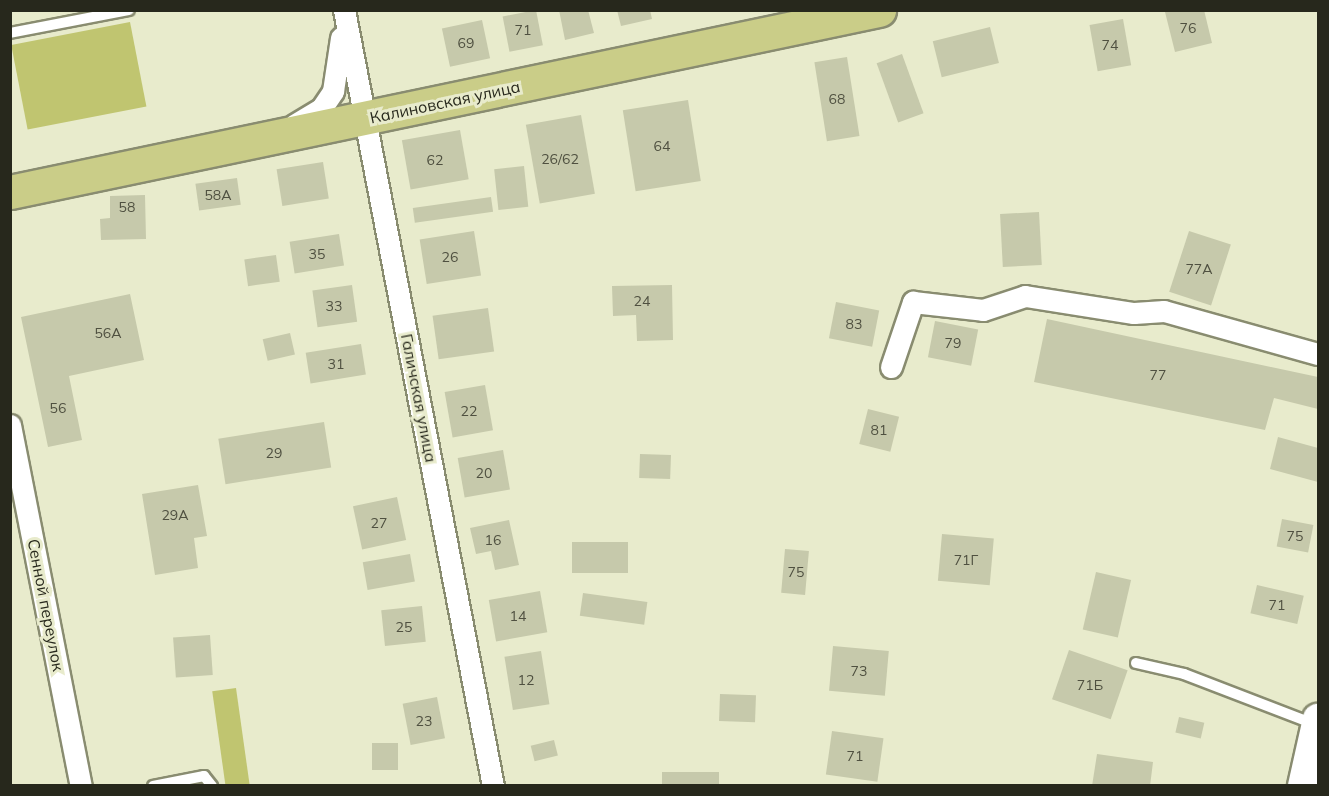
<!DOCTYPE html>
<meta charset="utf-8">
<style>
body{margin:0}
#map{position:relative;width:1329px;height:796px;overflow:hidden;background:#e8ebcc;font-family:Mulish,sans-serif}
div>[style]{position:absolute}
.green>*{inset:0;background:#c0c570;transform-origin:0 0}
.building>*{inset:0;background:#c6c9ab;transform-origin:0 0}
.roads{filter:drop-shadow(2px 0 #898c70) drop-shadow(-2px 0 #898c70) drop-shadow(0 2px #898c70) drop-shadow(0 -2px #898c70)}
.service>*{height:10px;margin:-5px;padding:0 5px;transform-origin:5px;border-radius:5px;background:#fff}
.minor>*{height:21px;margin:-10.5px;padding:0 10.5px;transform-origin:10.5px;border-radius:10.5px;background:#fff}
.secondary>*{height:30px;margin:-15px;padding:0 15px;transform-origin:15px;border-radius:15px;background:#fff}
.primary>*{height:33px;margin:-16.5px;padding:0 16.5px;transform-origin:16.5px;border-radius:16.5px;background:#cacd88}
span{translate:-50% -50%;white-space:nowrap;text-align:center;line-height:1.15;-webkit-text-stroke:6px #e8ebcc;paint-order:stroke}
.number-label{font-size:14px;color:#4f5040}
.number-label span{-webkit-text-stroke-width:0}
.street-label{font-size:16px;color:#27281c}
.frame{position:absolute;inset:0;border:12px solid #27281c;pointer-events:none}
</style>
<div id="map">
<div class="green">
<i style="left:130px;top:22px;width:86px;height:121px;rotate:79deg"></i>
<i style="left:236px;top:688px;width:98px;height:24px;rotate:82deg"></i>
</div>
<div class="building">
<i style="left:536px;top:10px;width:36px;height:34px;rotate:79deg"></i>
<i style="clip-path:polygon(559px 10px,588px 10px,594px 33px,565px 40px)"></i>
<i style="clip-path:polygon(617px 10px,650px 10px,652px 19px,621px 26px)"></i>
<i style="clip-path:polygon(1204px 10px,1212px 43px,1175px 52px,1165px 12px)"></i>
<i style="left:1123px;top:19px;width:47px;height:34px;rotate:80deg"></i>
<i style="left:482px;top:20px;width:39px;height:41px;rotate:78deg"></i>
<i style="left:990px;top:27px;width:37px;height:59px;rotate:76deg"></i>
<i style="left:902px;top:54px;width:63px;height:27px;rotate:70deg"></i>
<i style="left:847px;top:57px;width:80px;height:33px;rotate:81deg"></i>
<i style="left:688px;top:100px;width:82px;height:66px;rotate:81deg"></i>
<i style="left:581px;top:115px;width:80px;height:56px;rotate:80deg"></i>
<i style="left:460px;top:130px;width:50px;height:59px;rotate:80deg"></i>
<i style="left:323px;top:162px;width:37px;height:47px;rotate:81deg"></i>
<i style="left:524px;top:166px;width:41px;height:30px;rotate:84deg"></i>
<i style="left:237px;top:178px;width:27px;height:42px;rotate:82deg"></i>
<i style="clip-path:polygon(145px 195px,146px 239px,101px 240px,100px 219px,110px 218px,110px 196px)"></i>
<i style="left:491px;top:197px;width:15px;height:79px;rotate:82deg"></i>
<i style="left:1039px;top:212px;width:53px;height:39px;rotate:87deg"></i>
<i style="left:474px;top:231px;width:45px;height:55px;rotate:81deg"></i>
<i style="left:1189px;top:231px;width:44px;height:64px;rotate:18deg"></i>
<i style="left:339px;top:234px;width:32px;height:50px;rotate:81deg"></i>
<i style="left:276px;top:255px;width:27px;height:32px;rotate:82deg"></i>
<i style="left:352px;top:285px;width:37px;height:40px;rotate:82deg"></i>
<i style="clip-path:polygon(672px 285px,673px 340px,637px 341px,636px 315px,613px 316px,612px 286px)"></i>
<i style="clip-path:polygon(130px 294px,144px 360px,69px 376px,82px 440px,48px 447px,21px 317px)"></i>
<i style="left:836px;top:302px;width:44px;height:37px;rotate:11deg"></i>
<i style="left:488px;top:308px;width:44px;height:56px;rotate:82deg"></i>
<i style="clip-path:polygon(1047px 319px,1318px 377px,1318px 409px,1274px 398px,1265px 430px,1034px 382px)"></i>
<i style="left:935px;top:321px;width:44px;height:37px;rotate:11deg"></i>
<i style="left:290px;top:333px;width:22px;height:28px;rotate:77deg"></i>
<i style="left:361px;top:344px;width:31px;height:56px;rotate:81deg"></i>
<i style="left:485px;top:385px;width:46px;height:41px;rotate:80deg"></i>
<i style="left:868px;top:409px;width:32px;height:36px;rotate:14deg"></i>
<i style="left:324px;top:422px;width:46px;height:107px;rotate:81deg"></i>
<i style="clip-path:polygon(1278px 437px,1318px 448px,1318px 482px,1270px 469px)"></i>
<i style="left:503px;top:450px;width:40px;height:46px;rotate:80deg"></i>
<i style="left:640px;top:454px;width:31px;height:24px;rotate:2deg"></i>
<i style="clip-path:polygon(198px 485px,207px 536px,194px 538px,198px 568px,155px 575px,142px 494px)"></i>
<i style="left:397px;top:497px;width:44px;height:45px;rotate:78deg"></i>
<i style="left:1282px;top:519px;width:32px;height:28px;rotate:11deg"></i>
<i style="clip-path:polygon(509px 520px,519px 565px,495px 570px,491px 551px,476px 554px,470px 528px)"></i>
<i style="left:942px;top:534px;width:52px;height:47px;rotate:5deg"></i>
<i style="left:572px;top:542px;width:56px;height:31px"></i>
<i style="left:785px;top:549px;width:24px;height:44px;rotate:5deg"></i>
<i style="left:410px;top:554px;width:28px;height:48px;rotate:80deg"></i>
<i style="left:1096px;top:572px;width:36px;height:59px;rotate:13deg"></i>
<i style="left:1257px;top:585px;width:48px;height:29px;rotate:13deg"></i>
<i style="left:540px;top:591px;width:42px;height:52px;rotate:80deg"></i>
<i style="left:583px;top:593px;width:65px;height:23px;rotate:8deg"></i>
<i style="left:422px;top:606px;width:36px;height:41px;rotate:84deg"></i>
<i style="left:210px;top:635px;width:40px;height:37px;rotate:86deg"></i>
<i style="left:833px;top:646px;width:56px;height:45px;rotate:5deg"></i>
<i style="left:1069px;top:650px;width:62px;height:52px;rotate:19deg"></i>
<i style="left:541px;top:651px;width:54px;height:37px;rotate:81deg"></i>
<i style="left:720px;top:694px;width:36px;height:27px;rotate:2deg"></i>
<i style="left:437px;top:697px;width:42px;height:35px;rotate:79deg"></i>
<i style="left:1179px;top:717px;width:26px;height:16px;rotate:13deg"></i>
<i style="left:832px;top:731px;width:52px;height:44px;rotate:8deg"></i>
<i style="left:554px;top:740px;width:16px;height:24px;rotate:76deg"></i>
<i style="left:372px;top:743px;width:26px;height:27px"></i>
<i style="clip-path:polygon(1097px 754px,1153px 762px,1150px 786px,1092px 786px)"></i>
<i style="left:662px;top:772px;width:57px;height:14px"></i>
</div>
<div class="roads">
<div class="service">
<i style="left:10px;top:33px;width:121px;rotate:-10.9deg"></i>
<i style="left:1136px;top:663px;width:49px;rotate:12.9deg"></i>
<i style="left:1184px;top:674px;width:139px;rotate:21deg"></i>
<i style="left:153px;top:786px;width:52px;rotate:-11.1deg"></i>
<i style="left:204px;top:776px;width:13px;rotate:51deg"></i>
</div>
<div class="minor">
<i style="left:344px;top:10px;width:790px;rotate:79.13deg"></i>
<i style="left:294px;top:125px;width:31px;rotate:-31deg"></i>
<i style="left:321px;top:109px;width:22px;rotate:-56deg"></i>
<i style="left:333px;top:91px;width:54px;rotate:-81.4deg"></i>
<i style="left:891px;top:367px;width:69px;rotate:-71.3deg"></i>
<i style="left:913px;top:302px;width:70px;rotate:6.5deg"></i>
<i style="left:983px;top:310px;width:44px;rotate:-18.4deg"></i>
<i style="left:1025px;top:296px;width:110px;rotate:8.9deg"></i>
<i style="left:1134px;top:313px;width:30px;rotate:-4deg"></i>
<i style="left:1164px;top:311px;width:160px;rotate:15.6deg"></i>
<i style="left:10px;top:425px;width:368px;rotate:78.9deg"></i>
</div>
<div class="secondary">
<i style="left:1303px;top:786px;width:69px;rotate:-77.4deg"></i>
</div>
<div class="primary">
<i style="left:10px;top:192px;width:888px;rotate:-11.83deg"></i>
</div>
</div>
<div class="number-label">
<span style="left:1188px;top:28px">76</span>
<span style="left:523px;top:30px">71</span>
<span style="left:466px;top:43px">69</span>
<span style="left:1110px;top:45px">74</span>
<span style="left:837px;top:99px">68</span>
<span style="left:662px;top:146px">64</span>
<span style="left:560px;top:159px">26/62</span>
<span style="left:435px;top:160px">62</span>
<span style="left:218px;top:195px">58А</span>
<span style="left:127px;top:207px">58</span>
<span style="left:317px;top:254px">35</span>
<span style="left:450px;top:257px">26</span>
<span style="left:1199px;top:269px">77А</span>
<span style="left:642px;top:301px">24</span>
<span style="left:334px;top:306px">33</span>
<span style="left:854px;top:324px">83</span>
<span style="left:108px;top:333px">56А</span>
<span style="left:953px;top:343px">79</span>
<span style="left:336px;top:364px">31</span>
<span style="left:1158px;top:375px">77</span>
<span style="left:58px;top:408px">56</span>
<span style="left:469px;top:411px">22</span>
<span style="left:879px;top:430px">81</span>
<span style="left:274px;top:453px">29</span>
<span style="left:484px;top:473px">20</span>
<span style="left:175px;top:515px">29А</span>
<span style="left:379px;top:523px">27</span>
<span style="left:1295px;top:536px">75</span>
<span style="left:493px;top:540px">16</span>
<span style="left:966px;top:560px">71Г</span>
<span style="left:796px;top:572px">75</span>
<span style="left:1277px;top:605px">71</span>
<span style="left:518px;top:616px">14</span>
<span style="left:404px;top:627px">25</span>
<span style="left:859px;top:671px">73</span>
<span style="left:526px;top:680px">12</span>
<span style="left:1090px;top:685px">71Б</span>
<span style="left:424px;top:721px">23</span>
<span style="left:855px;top:756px">71</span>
</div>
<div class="street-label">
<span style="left:445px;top:102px;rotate:-12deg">Калиновская улица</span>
<span style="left:419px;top:398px;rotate:79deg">Галичская улица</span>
<span style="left:46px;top:605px;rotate:79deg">Сенной переулок</span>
</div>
<div class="frame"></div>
</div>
